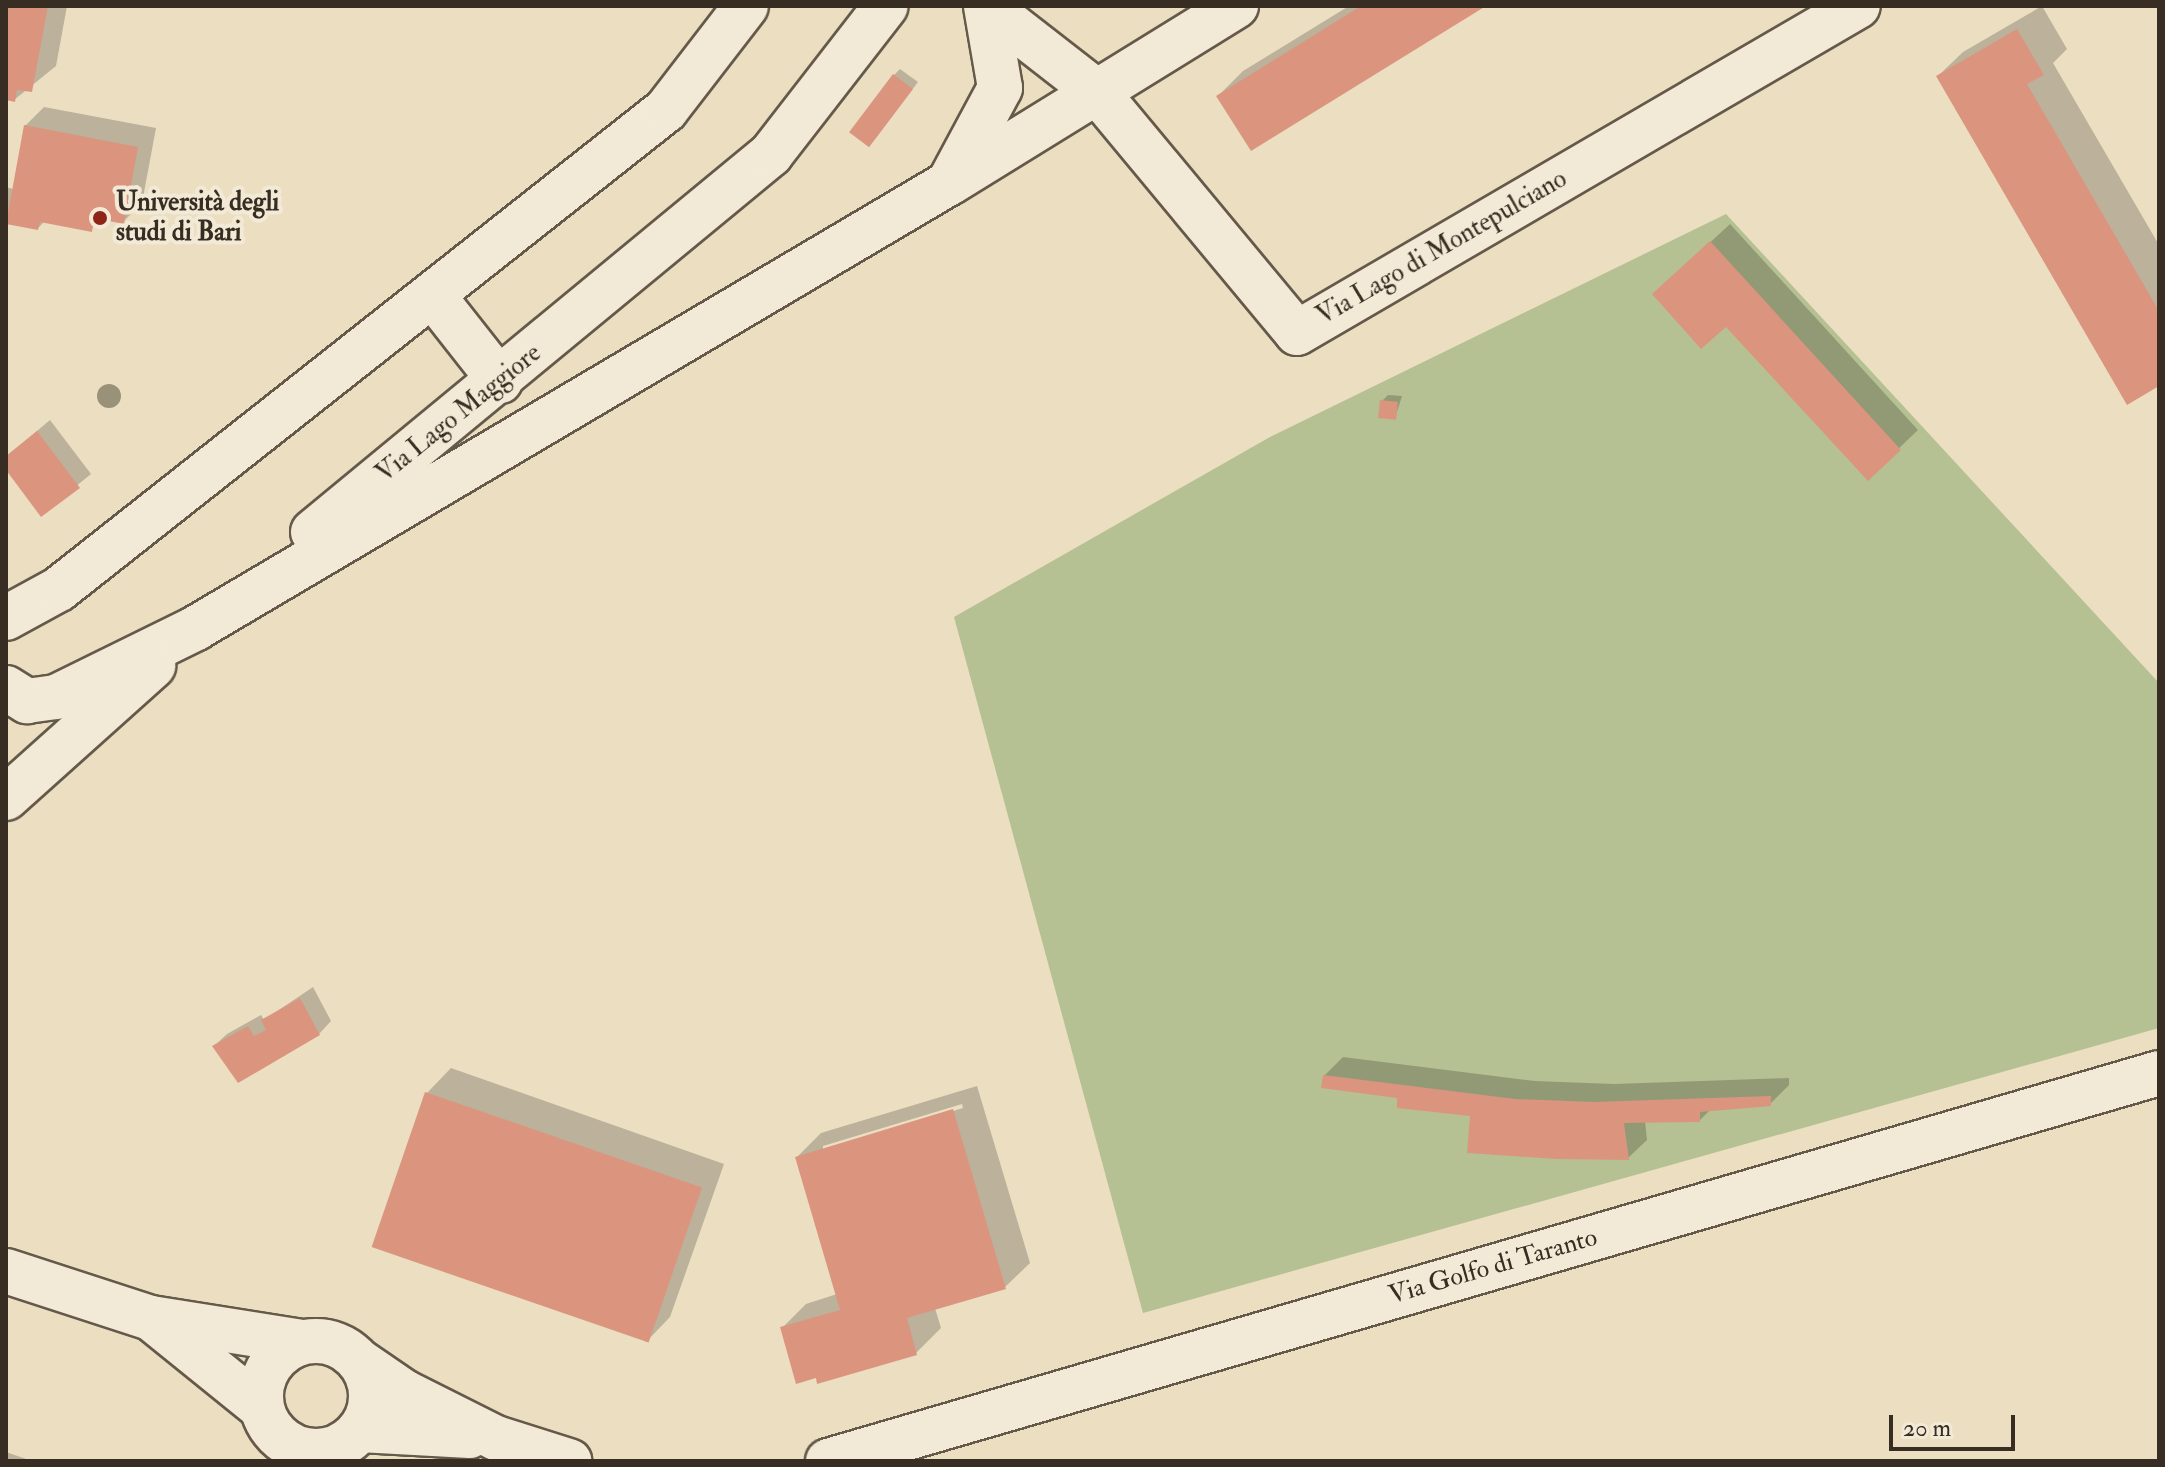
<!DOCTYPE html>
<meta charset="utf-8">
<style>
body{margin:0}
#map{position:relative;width:2165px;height:1467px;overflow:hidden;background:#ebdec1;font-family:"IM FELL Double Pica",serif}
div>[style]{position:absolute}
.green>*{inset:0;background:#b6c193}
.shadow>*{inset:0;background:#0003}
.building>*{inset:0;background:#db957f;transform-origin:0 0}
.roads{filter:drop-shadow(2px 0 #65594a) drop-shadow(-2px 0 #65594a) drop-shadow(0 2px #65594a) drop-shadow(0 -2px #65594a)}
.minor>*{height:44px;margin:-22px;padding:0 22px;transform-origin:22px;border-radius:22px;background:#f2ead7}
.minor>.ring{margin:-22px;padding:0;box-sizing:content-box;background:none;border:44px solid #f2ead7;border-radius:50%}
.trees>*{width:24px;height:24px;margin:-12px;border-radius:50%;background:#9a9179}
.dots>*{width:22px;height:22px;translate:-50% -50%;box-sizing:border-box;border:4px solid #f2ead7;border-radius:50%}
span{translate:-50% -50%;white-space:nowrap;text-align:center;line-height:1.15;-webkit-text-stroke:8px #f2ead7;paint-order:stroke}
.poi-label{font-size:26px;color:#382d22;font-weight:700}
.left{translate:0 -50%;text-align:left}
.street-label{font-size:26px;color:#382d22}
.frame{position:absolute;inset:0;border:8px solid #382d22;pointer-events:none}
.scale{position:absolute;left:1889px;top:1415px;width:126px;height:36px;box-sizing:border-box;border:4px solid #382d22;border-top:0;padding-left:10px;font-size:24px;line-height:28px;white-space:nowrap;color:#382d22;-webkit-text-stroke:6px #f2ead7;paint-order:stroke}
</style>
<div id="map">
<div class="green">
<i style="clip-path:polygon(1726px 214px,2159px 683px,2159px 1028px,1143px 1313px,954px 617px,1270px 437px)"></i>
</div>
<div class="shadow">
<i style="clip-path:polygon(6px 6px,67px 6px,56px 66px,14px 100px,6px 98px)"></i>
<i style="clip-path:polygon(1349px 6px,1482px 6px,1218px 96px,1243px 71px)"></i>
<i style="clip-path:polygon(2042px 6px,2067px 49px,2053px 63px,2159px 245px,2159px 384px,1938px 76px,1963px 52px)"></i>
<i style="clip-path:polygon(900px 69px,918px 82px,875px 139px,894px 75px)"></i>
<i style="clip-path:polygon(44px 107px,156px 128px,142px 203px,123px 222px,103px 218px,91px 229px,45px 221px,38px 228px,6px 222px,6px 187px,13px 189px,25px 126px)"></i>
<i style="clip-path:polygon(1730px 224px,1918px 430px,1868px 478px,1726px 324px,1674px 276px)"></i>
<i style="clip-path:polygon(1388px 395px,1402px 396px,1395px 418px,1382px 401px)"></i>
<i style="clip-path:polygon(50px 420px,91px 474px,42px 514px,6px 466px,6px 457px)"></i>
<i style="clip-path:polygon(313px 987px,331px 1021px,319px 1034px,214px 1046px,227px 1034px,261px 1015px,264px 1020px)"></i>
<i style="clip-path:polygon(1343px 1057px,1535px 1081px,1614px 1084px,1789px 1078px,1789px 1085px,1770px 1104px,1711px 1109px,1700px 1120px,1645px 1121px,1647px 1140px,1628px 1158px,1324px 1076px)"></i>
<i style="clip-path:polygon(451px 1068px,724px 1164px,670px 1317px,646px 1342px,427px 1093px)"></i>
<i style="clip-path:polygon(evenodd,977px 1086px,1030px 1263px,1005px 1287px,935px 1308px,941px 1328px,916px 1353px,782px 1328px,806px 1304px,837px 1294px,797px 1157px,821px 1133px,977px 1086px,962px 1104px,963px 1108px,823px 1150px,823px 1146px,962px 1104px)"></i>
<i style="clip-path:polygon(6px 1452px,32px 1461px,6px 1461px)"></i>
</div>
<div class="building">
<i style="clip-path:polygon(6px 6px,48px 6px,32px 92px,17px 90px,15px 102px,6px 100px)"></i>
<i style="clip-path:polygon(1361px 6px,1486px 6px,1251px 151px,1216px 96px)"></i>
<i style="clip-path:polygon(2017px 29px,2044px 75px,2027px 84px,2159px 311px,2159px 386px,2127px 405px,1936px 76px)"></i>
<i style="left:893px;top:74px;width:25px;height:73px;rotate:37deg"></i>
<i style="clip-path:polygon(24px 125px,138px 147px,124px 224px,94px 218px,92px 232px,40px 222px,38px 230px,6px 224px)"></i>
<i style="clip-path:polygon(1710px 241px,1901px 450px,1868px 481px,1726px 327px,1701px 349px,1652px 294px)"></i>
<i style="left:1380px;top:400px;width:18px;height:18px;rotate:6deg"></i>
<i style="clip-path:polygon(37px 431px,80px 488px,41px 517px,6px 470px,6px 456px)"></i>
<i style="clip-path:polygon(300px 998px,320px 1035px,238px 1083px,212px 1046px,248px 1026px,254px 1036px,266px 1030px,261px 1020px)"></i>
<i style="clip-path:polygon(1323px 1075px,1515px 1099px,1594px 1102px,1771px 1096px,1771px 1106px,1700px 1112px,1700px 1122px,1624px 1123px,1629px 1160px,1556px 1159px,1467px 1153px,1470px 1116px,1397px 1108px,1397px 1098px,1321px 1088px)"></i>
<i style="left:425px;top:1092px;width:293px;height:164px;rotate:19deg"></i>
<i style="clip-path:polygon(953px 1109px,1006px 1289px,907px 1318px,917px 1355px,817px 1384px,816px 1378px,796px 1384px,780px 1327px,840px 1310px,795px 1157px)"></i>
</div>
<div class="roads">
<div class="minor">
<i style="left:989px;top:8px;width:137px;rotate:37.9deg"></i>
<i style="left:1097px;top:92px;width:313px;rotate:50.3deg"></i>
<i style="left:1297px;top:333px;width:649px;rotate:-30.24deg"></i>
<i style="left:951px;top:182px;width:335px;rotate:-31.7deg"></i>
<i style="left:434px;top:297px;width:107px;rotate:51.8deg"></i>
<i style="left:313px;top:532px;width:594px;rotate:-39.53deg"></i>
<i style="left:771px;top:154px;width:187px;rotate:-52.2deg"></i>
<i style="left:6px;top:618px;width:60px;rotate:-28.7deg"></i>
<i style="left:59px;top:589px;width:773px;rotate:-38.28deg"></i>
<i style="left:666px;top:110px;width:131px;rotate:-52.4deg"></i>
<i style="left:6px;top:688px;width:25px;rotate:32deg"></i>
<i style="left:27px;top:701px;width:29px;rotate:-8deg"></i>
<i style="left:56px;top:697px;width:156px;rotate:-26.2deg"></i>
<i style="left:196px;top:628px;width:875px;rotate:-30.58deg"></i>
<i style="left:949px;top:183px;width:108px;rotate:-61.8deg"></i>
<i style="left:1000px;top:88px;width:83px;rotate:-99.7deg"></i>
<i style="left:6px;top:798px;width:198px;rotate:-41.9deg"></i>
<i style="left:6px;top:1271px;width:152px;rotate:18deg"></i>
<i style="left:151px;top:1318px;width:153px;rotate:9deg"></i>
<i style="left:153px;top:1320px;width:139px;rotate:38.9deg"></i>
<i class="ring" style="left:261px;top:1341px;width:66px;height:66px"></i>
<i style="left:359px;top:1361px;width:55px;rotate:34.6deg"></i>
<i style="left:404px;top:1392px;width:103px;rotate:26.6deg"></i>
<i style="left:496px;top:1438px;width:77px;rotate:17.5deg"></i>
<i style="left:360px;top:1430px;width:110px;rotate:3.1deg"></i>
<i style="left:828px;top:1461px;width:1386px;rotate:-16.25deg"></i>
</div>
</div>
<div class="trees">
<i style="left:109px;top:396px"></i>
</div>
<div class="dots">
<i style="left:100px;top:218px;background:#8f2418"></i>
</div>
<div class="poi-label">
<span class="left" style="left:116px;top:218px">Università degli<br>studi di Bari</span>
</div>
<div class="street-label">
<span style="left:1442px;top:248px;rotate:-30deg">Via Lago di Montepulciano</span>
<span style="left:459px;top:414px;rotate:-39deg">Via Lago Maggiore</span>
<span style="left:1493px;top:1267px;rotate:-16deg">Via Golfo di Taranto</span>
</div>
<div class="frame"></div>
<div class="scale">20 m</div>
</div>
